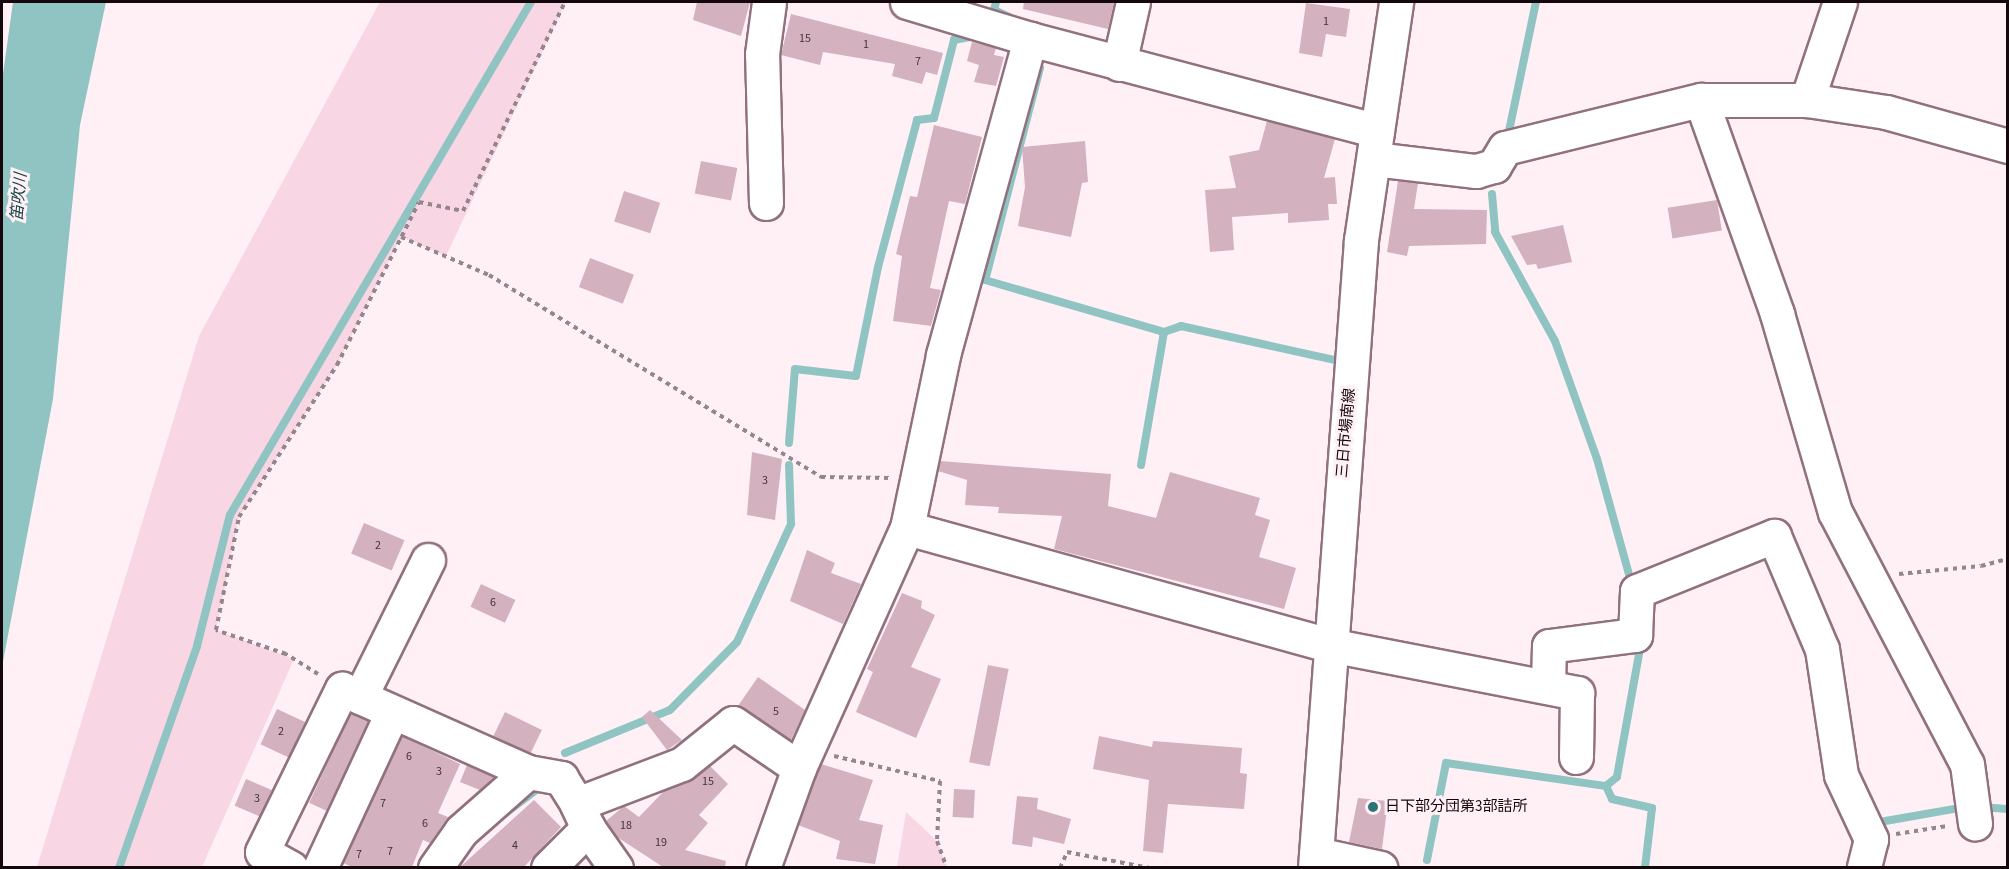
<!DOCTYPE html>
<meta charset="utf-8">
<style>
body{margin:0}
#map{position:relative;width:2009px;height:869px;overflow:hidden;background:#fff0f6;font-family:"Source Sans 3","Noto Sans JP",sans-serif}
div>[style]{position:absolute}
.green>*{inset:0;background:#f9d6e4}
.water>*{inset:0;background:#90c4c2}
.stream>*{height:8px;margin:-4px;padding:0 4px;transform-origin:4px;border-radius:4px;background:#90c4c2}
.building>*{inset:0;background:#d3b1be;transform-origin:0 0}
.path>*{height:4px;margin-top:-2px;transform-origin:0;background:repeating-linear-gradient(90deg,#94868c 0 4.5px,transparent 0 9px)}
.roads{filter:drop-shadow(2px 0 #91717e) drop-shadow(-2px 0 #91717e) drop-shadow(0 2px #91717e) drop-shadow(0 -2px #91717e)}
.minor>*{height:33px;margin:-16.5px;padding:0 16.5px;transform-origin:16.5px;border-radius:16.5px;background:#fff}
.major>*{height:33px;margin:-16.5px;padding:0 16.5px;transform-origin:16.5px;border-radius:16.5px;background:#fff}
.dots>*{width:16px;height:16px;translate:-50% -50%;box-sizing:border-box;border:3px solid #fff0f6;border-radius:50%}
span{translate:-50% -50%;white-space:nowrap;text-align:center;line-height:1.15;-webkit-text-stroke:6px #fff0f6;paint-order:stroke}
.number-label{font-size:12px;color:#443239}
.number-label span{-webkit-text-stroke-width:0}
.street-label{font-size:15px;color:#14080d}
.poi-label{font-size:15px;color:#14080d}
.left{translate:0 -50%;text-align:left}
.water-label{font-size:16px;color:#184847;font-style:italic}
.frame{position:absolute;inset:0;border:3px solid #14080d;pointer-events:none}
</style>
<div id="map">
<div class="green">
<i style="clip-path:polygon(380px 2px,566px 2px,446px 256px,401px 237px,337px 365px,239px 517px,216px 630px,294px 659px,202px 867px,37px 867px,199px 336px)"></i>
<i style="clip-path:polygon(906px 812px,937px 841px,947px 867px,897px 867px)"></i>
</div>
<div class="water">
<i style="clip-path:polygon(13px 2px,106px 2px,80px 125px,53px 399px,2px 667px,2px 81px)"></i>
</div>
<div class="stream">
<i style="left:996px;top:2px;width:8px;rotate:104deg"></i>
<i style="left:994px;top:10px;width:17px;rotate:25deg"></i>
<i style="left:1040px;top:68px;width:219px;rotate:104.5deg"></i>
<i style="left:985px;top:280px;width:186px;rotate:16.2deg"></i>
<i style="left:1164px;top:332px;width:135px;rotate:99.8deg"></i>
<i style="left:1509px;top:131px;width:132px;rotate:-78.2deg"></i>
<i style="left:1492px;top:194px;width:38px;rotate:85deg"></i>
<i style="left:1495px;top:232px;width:124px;rotate:61.2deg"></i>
<i style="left:1555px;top:341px;width:125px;rotate:70.4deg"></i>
<i style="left:1597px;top:459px;width:123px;rotate:74.5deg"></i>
<i style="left:1164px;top:332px;width:18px;rotate:-19deg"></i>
<i style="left:1181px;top:326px;width:166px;rotate:12.5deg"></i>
<i style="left:789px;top:443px;width:74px;rotate:-85.4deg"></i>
<i style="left:795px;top:369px;width:61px;rotate:6.5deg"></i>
<i style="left:856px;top:376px;width:111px;rotate:-78.6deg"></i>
<i style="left:878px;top:267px;width:152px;rotate:-75.1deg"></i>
<i style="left:917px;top:120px;width:17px;rotate:-7deg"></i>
<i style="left:934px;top:118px;width:81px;rotate:-75.6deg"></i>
<i style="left:954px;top:40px;width:21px;rotate:-11deg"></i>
<i style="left:1641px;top:643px;width:136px;rotate:100.2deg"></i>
<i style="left:1617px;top:777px;width:14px;rotate:141deg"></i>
<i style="left:1606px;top:786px;width:14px;rotate:65deg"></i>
<i style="left:1612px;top:799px;width:41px;rotate:12.7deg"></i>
<i style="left:1652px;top:808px;width:60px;rotate:96.7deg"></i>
<i style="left:565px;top:753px;width:113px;rotate:-22.3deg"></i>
<i style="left:670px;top:710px;width:95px;rotate:-45.4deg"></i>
<i style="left:737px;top:642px;width:130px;rotate:-65.4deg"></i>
<i style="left:791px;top:524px;width:59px;rotate:-91.9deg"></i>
<i style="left:1980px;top:807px;width:28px;rotate:4deg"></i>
<i style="left:503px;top:815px;width:51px;rotate:-37.1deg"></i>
<i style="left:1874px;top:823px;width:86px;rotate:-10deg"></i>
<i style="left:1427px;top:860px;width:99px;rotate:-78.9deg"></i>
<i style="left:1446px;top:763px;width:162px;rotate:8.2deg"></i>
<i style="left:119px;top:868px;width:235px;rotate:-70.6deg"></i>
<i style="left:197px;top:646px;width:135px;rotate:-75.9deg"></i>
<i style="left:230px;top:515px;width:595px;rotate:-59.6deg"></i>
</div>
<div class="building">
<i style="clip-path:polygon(697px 2px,750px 2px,741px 36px,693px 20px)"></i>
<i style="clip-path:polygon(1024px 2px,1114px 2px,1108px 29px,1023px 9px)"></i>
<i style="clip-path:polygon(1306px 3px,1350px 9px,1346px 37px,1326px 34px,1322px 57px,1299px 53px)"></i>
<i style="clip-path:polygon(791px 14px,943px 53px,937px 75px,926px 72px,922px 84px,892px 76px,895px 64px,823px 52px,820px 65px,781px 55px)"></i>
<i style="clip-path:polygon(972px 42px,996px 48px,994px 55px,1004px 57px,996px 86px,974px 82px,979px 65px,967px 61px)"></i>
<i style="clip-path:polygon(1267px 121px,1335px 139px,1324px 178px,1335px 177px,1337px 204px,1328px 204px,1329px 220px,1288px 223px,1288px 213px,1232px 217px,1234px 250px,1210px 252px,1205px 190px,1236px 188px,1229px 156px,1259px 150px)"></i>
<i style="clip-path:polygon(934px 125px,982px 137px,965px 204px,949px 201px,930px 288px,941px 290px,931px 326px,893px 321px,902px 256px,896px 254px,910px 196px,917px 197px)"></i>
<i style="clip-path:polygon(1085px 141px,1088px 182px,1082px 183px,1071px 237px,1018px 226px,1025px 187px,1022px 147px)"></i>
<i style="left:701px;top:161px;width:37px;height:33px;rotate:11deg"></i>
<i style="clip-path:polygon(1398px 181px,1418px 183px,1414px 209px,1487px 210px,1486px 244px,1409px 246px,1407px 256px,1387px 252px)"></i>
<i style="left:624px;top:191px;width:38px;height:32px;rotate:18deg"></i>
<i style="left:1717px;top:200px;width:31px;height:50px;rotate:81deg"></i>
<i style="clip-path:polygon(1563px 225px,1572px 262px,1538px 269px,1536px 264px,1527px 265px,1511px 236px)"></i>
<i style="left:590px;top:258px;width:47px;height:31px;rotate:21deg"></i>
<i style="clip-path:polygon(752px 452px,782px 459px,775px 520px,747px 515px)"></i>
<i style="clip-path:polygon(940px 461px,1111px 474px,1108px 506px,1156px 518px,1170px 472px,1260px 498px,1255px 515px,1270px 520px,1259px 557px,1296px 568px,1284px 609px,1054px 549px,1062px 516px,998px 513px,999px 507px,965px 505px,967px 480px,938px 471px)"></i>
<i style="left:364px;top:523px;width:44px;height:33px;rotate:23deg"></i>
<i style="clip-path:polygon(807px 550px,835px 563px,831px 573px,861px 584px,843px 624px,790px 601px)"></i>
<i style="left:481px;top:584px;width:38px;height:25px;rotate:25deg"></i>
<i style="clip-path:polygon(902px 593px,922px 601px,921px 608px,935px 615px,911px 667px,941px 679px,916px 738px,856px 712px,873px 672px,867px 669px)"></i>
<i style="left:988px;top:665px;width:21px;height:99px;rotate:11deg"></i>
<i style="clip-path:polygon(758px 677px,805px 710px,791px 740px,738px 706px)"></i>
<i style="left:277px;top:709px;width:31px;height:39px;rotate:25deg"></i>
<i style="clip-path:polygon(650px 710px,682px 740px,667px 750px,642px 717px)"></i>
<i style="left:505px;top:712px;width:41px;height:27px;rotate:26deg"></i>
<i style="left:351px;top:713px;width:19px;height:99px;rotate:25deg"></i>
<i style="clip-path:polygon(402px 736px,460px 764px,438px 813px,448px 817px,430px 843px,423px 840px,412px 867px,352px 867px,343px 863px)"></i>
<i style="clip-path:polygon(1099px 736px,1152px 747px,1153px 741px,1242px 748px,1240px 773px,1247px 774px,1244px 809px,1168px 804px,1163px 853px,1143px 851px,1149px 780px,1093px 769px)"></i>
<i style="clip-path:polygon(821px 764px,873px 780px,859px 820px,883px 825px,875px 864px,836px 859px,840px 841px,798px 825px)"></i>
<i style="clip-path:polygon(467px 765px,494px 777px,480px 790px,460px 782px)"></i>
<i style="clip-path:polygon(710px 766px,728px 784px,699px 815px,708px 823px,685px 850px,726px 861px,725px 867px,663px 867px,617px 837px,606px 821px,624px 806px,639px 817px,664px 791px,689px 781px)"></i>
<i style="left:246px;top:779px;width:28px;height:29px;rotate:23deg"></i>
<i style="left:954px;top:789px;width:21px;height:28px;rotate:3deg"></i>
<i style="clip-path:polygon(1017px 796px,1038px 798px,1037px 809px,1071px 819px,1064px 844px,1033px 837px,1032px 847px,1012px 844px)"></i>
<i style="clip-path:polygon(1358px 798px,1388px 801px,1382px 849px,1349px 842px)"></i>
<i style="clip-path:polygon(534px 800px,561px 827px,524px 867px,460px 867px)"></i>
</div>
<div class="path">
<i style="left:401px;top:237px;width:96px;rotate:23.4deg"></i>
<i style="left:489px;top:275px;width:389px;rotate:31.3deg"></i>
<i style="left:821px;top:477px;width:70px;rotate:0.8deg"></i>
<i style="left:1899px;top:574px;width:82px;rotate:-5.6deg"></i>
<i style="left:1981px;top:566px;width:28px;rotate:-15deg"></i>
<i style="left:318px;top:674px;width:38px;rotate:-148deg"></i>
<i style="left:286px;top:654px;width:74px;rotate:-161.1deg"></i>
<i style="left:216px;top:630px;width:115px;rotate:-78.5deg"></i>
<i style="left:239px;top:517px;width:181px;rotate:-57.2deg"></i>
<i style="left:337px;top:365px;width:182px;rotate:-63.3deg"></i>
<i style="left:419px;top:202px;width:45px;rotate:11.6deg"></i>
<i style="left:463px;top:211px;width:233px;rotate:-64deg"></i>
<i style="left:834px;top:756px;width:109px;rotate:13.3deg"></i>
<i style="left:940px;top:781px;width:60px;rotate:92.9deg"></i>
<i style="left:937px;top:841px;width:29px;rotate:70deg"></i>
<i style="left:1896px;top:834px;width:52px;rotate:-8.9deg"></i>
<i style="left:1060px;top:868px;width:17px;rotate:-66deg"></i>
<i style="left:1067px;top:852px;width:84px;rotate:11deg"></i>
</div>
<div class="roads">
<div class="minor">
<i style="left:907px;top:2px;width:128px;rotate:16.7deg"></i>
<i style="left:1030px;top:39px;width:359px;rotate:14.8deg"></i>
<i style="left:1119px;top:64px;width:64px;rotate:-77.3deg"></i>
<i style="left:1701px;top:100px;width:227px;rotate:70.4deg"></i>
<i style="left:1777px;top:314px;width:206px;rotate:73.7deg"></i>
<i style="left:1835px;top:512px;width:284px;rotate:62.4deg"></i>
<i style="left:1967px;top:764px;width:60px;rotate:82.3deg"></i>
<i style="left:1807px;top:100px;width:103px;rotate:-71.4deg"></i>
<i style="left:1374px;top:159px;width:103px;rotate:6.7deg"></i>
<i style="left:1476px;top:171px;width:19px;rotate:-16deg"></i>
<i style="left:1494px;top:166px;width:21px;rotate:-59deg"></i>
<i style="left:1505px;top:148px;width:202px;rotate:-13.8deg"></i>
<i style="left:1701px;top:100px;width:106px"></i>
<i style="left:1807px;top:100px;width:80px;rotate:8.6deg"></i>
<i style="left:1886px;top:112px;width:127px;rotate:15.6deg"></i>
<i style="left:766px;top:203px;width:149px;rotate:-91.5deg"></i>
<i style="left:762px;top:54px;width:52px;rotate:-82.3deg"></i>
<i style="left:907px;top:528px;width:439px;rotate:15.5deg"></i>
<i style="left:1330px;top:645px;width:252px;rotate:11deg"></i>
<i style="left:1577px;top:693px;width:64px;rotate:90.9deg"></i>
<i style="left:1548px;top:686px;width:40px;rotate:-88.6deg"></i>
<i style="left:1549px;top:646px;width:87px;rotate:-7.3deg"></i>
<i style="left:1635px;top:635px;width:44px;rotate:-87.4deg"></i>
<i style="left:1637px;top:591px;width:148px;rotate:-21.9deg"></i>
<i style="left:1774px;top:536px;width:123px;rotate:67deg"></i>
<i style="left:1822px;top:649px;width:127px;rotate:81.4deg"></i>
<i style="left:1841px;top:775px;width:71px;rotate:64.9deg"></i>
<i style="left:1871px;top:839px;width:30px;rotate:104deg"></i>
<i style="left:360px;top:697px;width:153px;rotate:-63.6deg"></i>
<i style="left:1316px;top:854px;width:66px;rotate:12.2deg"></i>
<i style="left:291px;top:868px;width:33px;rotate:-151deg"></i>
<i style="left:262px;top:852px;width:182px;rotate:-63.9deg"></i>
<i style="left:342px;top:689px;width:204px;rotate:24deg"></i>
<i style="left:528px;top:772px;width:34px;rotate:10deg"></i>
<i style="left:561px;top:778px;width:31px;rotate:58deg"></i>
<i style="left:320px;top:868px;width:171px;rotate:-65.1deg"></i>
<i style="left:435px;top:868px;width:45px;rotate:-54.9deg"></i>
<i style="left:461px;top:831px;width:89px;rotate:-41.4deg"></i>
<i style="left:548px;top:868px;width:57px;rotate:-45deg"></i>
<i style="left:616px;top:868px;width:49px;rotate:-125deg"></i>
<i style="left:588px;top:828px;width:26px;rotate:-115deg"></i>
<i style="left:577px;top:804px;width:112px;rotate:-20.9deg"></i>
<i style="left:682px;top:764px;width:65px;rotate:-38.8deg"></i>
<i style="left:733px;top:723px;width:80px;rotate:34.3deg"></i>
<i style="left:763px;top:868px;width:106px;rotate:-70.2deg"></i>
<i style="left:799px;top:768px;width:263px;rotate:-65.8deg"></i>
<i style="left:907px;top:528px;width:177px;rotate:-78.2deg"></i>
<i style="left:943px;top:355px;width:328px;rotate:-74.6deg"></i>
</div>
<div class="major">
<i style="left:1315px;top:868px;width:630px;rotate:-85.81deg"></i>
<i style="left:1361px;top:240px;width:241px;rotate:-81.6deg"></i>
</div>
</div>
<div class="dots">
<i style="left:1373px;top:807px;background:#2b7574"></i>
</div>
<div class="number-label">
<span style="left:1326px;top:22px">1</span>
<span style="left:805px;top:39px">15</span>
<span style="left:866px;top:45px">1</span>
<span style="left:918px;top:62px">7</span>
<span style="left:765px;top:481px">3</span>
<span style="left:378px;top:546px">2</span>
<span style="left:493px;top:603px">6</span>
<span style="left:776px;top:712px">5</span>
<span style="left:281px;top:732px">2</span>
<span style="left:409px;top:757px">6</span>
<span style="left:439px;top:772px">3</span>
<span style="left:708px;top:782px">15</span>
<span style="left:257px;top:799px">3</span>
<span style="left:383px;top:804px">7</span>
<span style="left:425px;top:824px">6</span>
<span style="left:626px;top:826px">18</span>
<span style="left:661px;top:843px">19</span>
<span style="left:515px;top:846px">4</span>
<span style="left:390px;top:852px">7</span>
<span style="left:359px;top:855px">7</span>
</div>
<div class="street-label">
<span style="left:1346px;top:433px;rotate:-85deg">三日市場南線</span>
</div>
<div class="poi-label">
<span class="left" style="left:1385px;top:807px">日下部分団第3部詰所</span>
</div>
<div class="water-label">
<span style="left:19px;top:197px;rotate:-85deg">笛吹川</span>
</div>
<div class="frame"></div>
</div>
